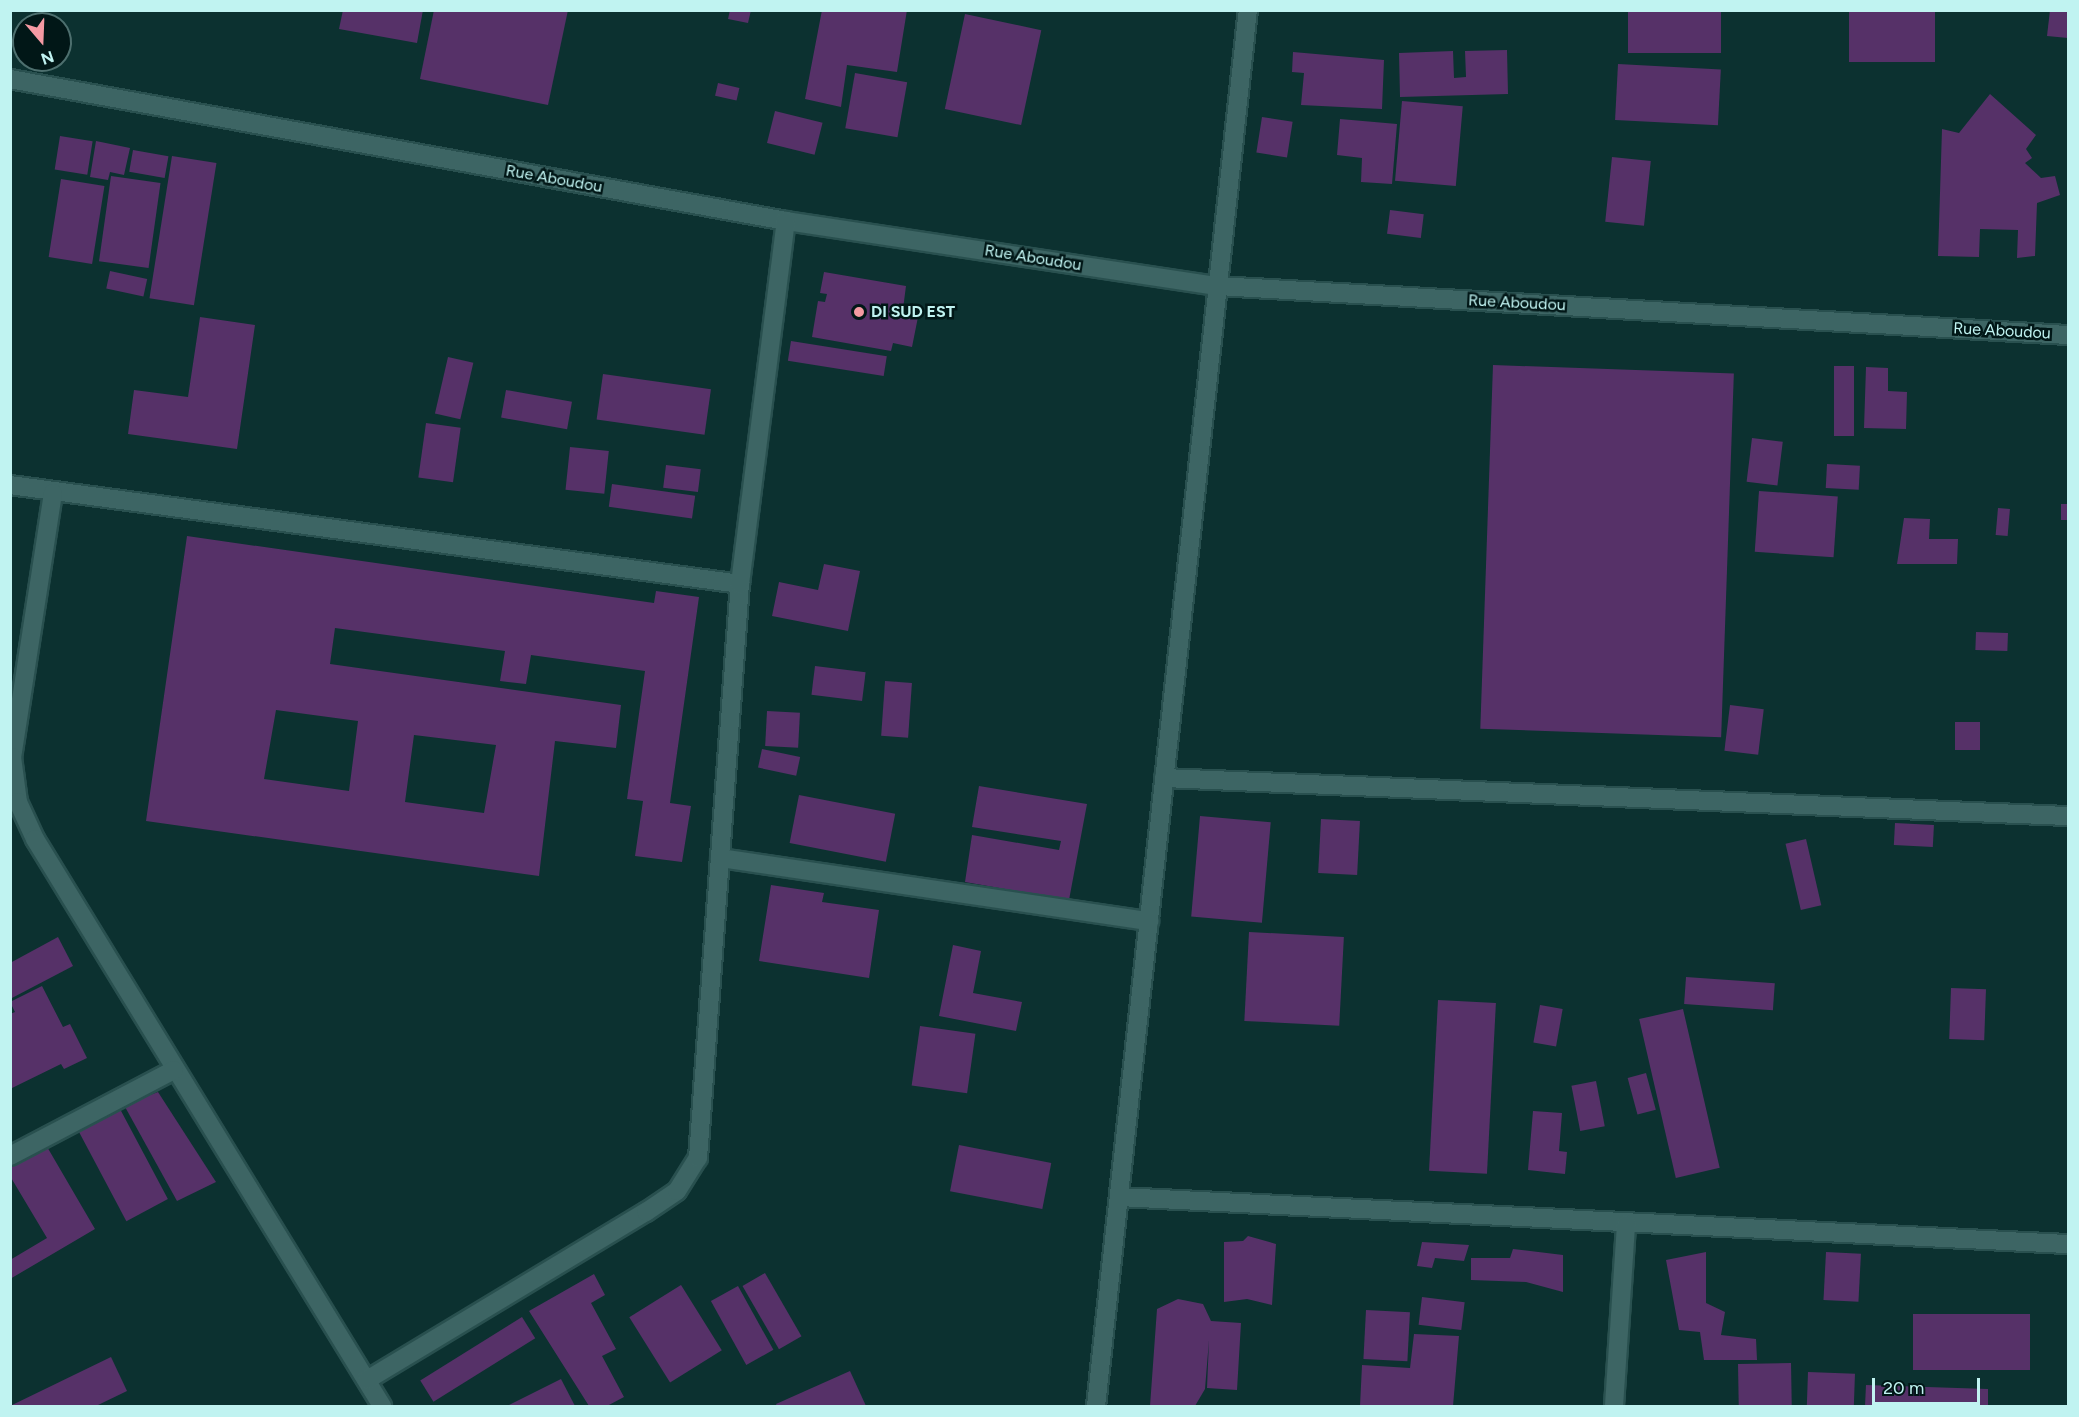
<!DOCTYPE html>
<style>
body{margin:0}
#map{position:relative;width:2079px;height:1417px;overflow:hidden;background:#0c3130;font-family:Figtree,sans-serif}
div>[style]{position:absolute}
.building>*{inset:0;background:#563168;transform-origin:0 0}
.roads{filter:drop-shadow(2px 0 #29504f) drop-shadow(-2px 0 #29504f) drop-shadow(0 2px #29504f) drop-shadow(0 -2px #29504f)}
.minor>*{height:18px;margin:-9px;padding:0 9px;transform-origin:9px;border-radius:9px;background:#3d6564}
.dots>*{width:16px;height:16px;translate:-50% -50%;box-sizing:border-box;border:3px solid #011717;border-radius:50%}
span{translate:-50% -50%;white-space:nowrap;text-align:center;line-height:1.15;-webkit-text-stroke:5px #011717;paint-order:stroke}
.street-label{font-size:16px;color:#c0f3f1}
.poi-label{font-size:16px;color:#c0f3f1;font-weight:700}
.left{translate:0 -50%;text-align:left}
.frame{position:absolute;inset:0;border:12px solid #c0f3f1;pointer-events:none}
.north{position:absolute;left:12px;top:12px;width:60px;height:60px;box-sizing:border-box;background:#011717;border:2px solid #4d6f6e;border-radius:50%;rotate:161deg;font-size:16px;font-weight:700;line-height:24px;text-align:center;color:#c0f3f1}
.north::after{content:'';display:block;margin:auto;width:21px;height:27px;background:#f49aa3;clip-path:polygon(50% 0,100% 100%,50% 72%,0 100%)}
.scale{position:absolute;left:1872px;top:1378px;width:108px;height:27px;box-sizing:border-box;border:3px solid #c0f3f1;border-top:0;padding-left:8px;font-size:18px;line-height:21px;white-space:nowrap;color:#c0f3f1;-webkit-text-stroke:4px #011717;paint-order:stroke}
</style>
<div id="map">
<div class="building">
<i style="clip-path:polygon(343px 10px,423px 10px,417px 43px,339px 29px)"></i>
<i style="clip-path:polygon(434px 10px,568px 10px,548px 105px,420px 79px)"></i>
<i style="clip-path:polygon(730px 10px,751px 10px,748px 23px,728px 19px)"></i>
<i style="clip-path:polygon(822px 10px,907px 10px,897px 72px,847px 65px,841px 107px,805px 99px)"></i>
<i style="left:1628px;top:10px;width:93px;height:43px"></i>
<i style="left:1849px;top:10px;width:86px;height:52px"></i>
<i style="clip-path:polygon(2050px 10px,2068px 10px,2068px 38px,2047px 36px)"></i>
<i style="left:965px;top:14px;width:78px;height:97px;rotate:12deg"></i>
<i style="clip-path:polygon(1507px 50px,1508px 94px,1400px 97px,1399px 53px,1453px 51px,1454px 78px,1466px 77px,1465px 51px)"></i>
<i style="clip-path:polygon(1293px 52px,1384px 60px,1382px 109px,1301px 105px,1304px 73px,1292px 72px)"></i>
<i style="left:1618px;top:64px;width:103px;height:56px;rotate:3deg"></i>
<i style="left:855px;top:73px;width:53px;height:56px;rotate:10deg"></i>
<i style="left:718px;top:83px;width:22px;height:13px;rotate:13deg"></i>
<i style="clip-path:polygon(1990px 94px,2036px 135px,2026px 149px,2032px 158px,2025px 163px,2041px 178px,2055px 176px,2060px 195px,2037px 203px,2035px 256px,2017px 258px,2018px 230px,1980px 229px,1979px 257px,1938px 256px,1942px 129px,1959px 133px)"></i>
<i style="left:1402px;top:101px;width:61px;height:80px;rotate:5deg"></i>
<i style="left:775px;top:111px;width:49px;height:33px;rotate:14deg"></i>
<i style="left:1262px;top:117px;width:31px;height:36px;rotate:9deg"></i>
<i style="clip-path:polygon(1340px 119px,1397px 124px,1392px 184px,1361px 182px,1362px 158px,1337px 155px)"></i>
<i style="left:60px;top:136px;width:33px;height:34px;rotate:9deg"></i>
<i style="clip-path:polygon(96px 141px,130px 148px,124px 175px,110px 172px,108px 180px,90px 177px)"></i>
<i style="left:133px;top:150px;width:36px;height:22px;rotate:10deg"></i>
<i style="left:172px;top:156px;width:45px;height:144px;rotate:9deg"></i>
<i style="left:1612px;top:157px;width:39px;height:65px;rotate:6deg"></i>
<i style="left:111px;top:176px;width:50px;height:86px;rotate:8deg"></i>
<i style="left:61px;top:179px;width:44px;height:79px;rotate:9deg"></i>
<i style="left:1390px;top:210px;width:34px;height:24px;rotate:7deg"></i>
<i style="left:110px;top:271px;width:38px;height:18px;rotate:12deg"></i>
<i style="clip-path:polygon(824px 272px,906px 286px,903px 309px,919px 312px,912px 347px,893px 343px,891px 351px,812px 337px,818px 301px,825px 302px,827px 294px,820px 293px)"></i>
<i style="clip-path:polygon(200px 317px,255px 325px,237px 449px,128px 434px,134px 390px,188px 397px)"></i>
<i style="left:791px;top:341px;width:97px;height:20px;rotate:9deg"></i>
<i style="left:448px;top:357px;width:26px;height:58px;rotate:13deg"></i>
<i style="left:1493px;top:365px;width:241px;height:364px;rotate:2deg"></i>
<i style="left:1834px;top:366px;width:20px;height:70px"></i>
<i style="clip-path:polygon(1866px 367px,1888px 368px,1888px 391px,1907px 392px,1906px 429px,1864px 428px)"></i>
<i style="left:603px;top:374px;width:109px;height:46px;rotate:8deg"></i>
<i style="left:506px;top:390px;width:67px;height:28px;rotate:10deg"></i>
<i style="left:426px;top:423px;width:35px;height:55px;rotate:8deg"></i>
<i style="left:1752px;top:438px;width:31px;height:44px;rotate:7deg"></i>
<i style="left:570px;top:447px;width:39px;height:43px;rotate:6deg"></i>
<i style="left:1827px;top:464px;width:33px;height:24px;rotate:3deg"></i>
<i style="left:666px;top:465px;width:35px;height:23px;rotate:7deg"></i>
<i style="left:612px;top:484px;width:84px;height:23px;rotate:8deg"></i>
<i style="left:1759px;top:491px;width:79px;height:61px;rotate:4deg"></i>
<i style="left:2061px;top:504px;width:7px;height:16px"></i>
<i style="left:1998px;top:508px;width:12px;height:27px;rotate:5deg"></i>
<i style="clip-path:polygon(1904px 518px,1930px 519px,1929px 539px,1958px 539px,1957px 564px,1897px 564px)"></i>
<i style="clip-path:polygon(evenodd,187px 536px,654px 603px,656px 591px,699px 597px,670px 803px,691px 806px,682px 862px,635px 856px,643px 801px,627px 799px,645px 671px,531px 655px,526px 684px,500px 681px,505px 651px,335px 628px,330px 664px,621px 705px,616px 748px,555px 741px,539px 876px,146px 821px,187px 536px,276px 710px,358px 721px,349px 791px,264px 779px,276px 710px,187px 536px,414px 735px,496px 745px,484px 813px,405px 802px,414px 735px)"></i>
<i style="clip-path:polygon(824px 564px,860px 571px,848px 631px,772px 616px,779px 582px,818px 590px)"></i>
<i style="left:1976px;top:632px;width:32px;height:18px;rotate:2deg"></i>
<i style="left:815px;top:666px;width:51px;height:29px;rotate:7deg"></i>
<i style="left:885px;top:681px;width:27px;height:55px;rotate:4deg"></i>
<i style="left:1730px;top:705px;width:34px;height:46px;rotate:7deg"></i>
<i style="left:767px;top:711px;width:33px;height:35px;rotate:3deg"></i>
<i style="left:1955px;top:722px;width:25px;height:28px"></i>
<i style="left:762px;top:749px;width:39px;height:19px;rotate:12deg"></i>
<i style="clip-path:polygon(979px 786px,1087px 804px,1069px 900px,965px 882px,972px 835px,1059px 850px,1061px 841px,972px 827px)"></i>
<i style="left:799px;top:795px;width:98px;height:49px;rotate:11deg"></i>
<i style="left:1200px;top:816px;width:71px;height:101px;rotate:5deg"></i>
<i style="left:1321px;top:819px;width:39px;height:54px;rotate:3deg"></i>
<i style="left:1895px;top:823px;width:39px;height:22px;rotate:3deg"></i>
<i style="left:1806px;top:839px;width:68px;height:21px;rotate:77deg"></i>
<i style="clip-path:polygon(771px 885px,824px 893px,822px 902px,879px 910px,869px 978px,759px 961px)"></i>
<i style="left:1249px;top:932px;width:95px;height:89px;rotate:3deg"></i>
<i style="clip-path:polygon(58px 937px,73px 966px,10px 999px,10px 963px)"></i>
<i style="clip-path:polygon(953px 945px,981px 951px,973px 993px,1022px 1002px,1016px 1031px,939px 1016px)"></i>
<i style="left:1686px;top:977px;width:89px;height:27px;rotate:4deg"></i>
<i style="clip-path:polygon(42px 986px,63px 1027px,70px 1024px,87px 1058px,64px 1069px,61px 1064px,10px 1089px,10px 1014px,15px 1012px,10px 1002px)"></i>
<i style="left:1951px;top:988px;width:35px;height:51px;rotate:2deg"></i>
<i style="left:1438px;top:1000px;width:58px;height:171px;rotate:3deg"></i>
<i style="left:1540px;top:1005px;width:23px;height:38px;rotate:10deg"></i>
<i style="left:1683px;top:1009px;width:163px;height:45px;rotate:77deg"></i>
<i style="left:920px;top:1026px;width:56px;height:60px;rotate:8deg"></i>
<i style="left:1646px;top:1073px;width:38px;height:19px;rotate:75deg"></i>
<i style="left:1596px;top:1081px;width:46px;height:25px;rotate:79deg"></i>
<i style="clip-path:polygon(158px 1092px,216px 1182px,177px 1201px,124px 1105px)"></i>
<i style="left:120px;top:1109px;width:102px;height:47px;rotate:62deg"></i>
<i style="clip-path:polygon(1533px 1111px,1562px 1113px,1559px 1151px,1567px 1152px,1565px 1174px,1528px 1170px)"></i>
<i style="clip-path:polygon(46px 1145px,95px 1229px,10px 1279px,10px 1260px,47px 1238px,10px 1176px,10px 1166px)"></i>
<i style="left:959px;top:1145px;width:94px;height:47px;rotate:11deg"></i>
<i style="clip-path:polygon(1248px 1236px,1276px 1244px,1272px 1305px,1247px 1299px,1224px 1302px,1224px 1242px,1243px 1241px)"></i>
<i style="clip-path:polygon(1422px 1242px,1469px 1245px,1464px 1261px,1435px 1258px,1432px 1268px,1417px 1266px)"></i>
<i style="clip-path:polygon(1513px 1249px,1563px 1255px,1563px 1292px,1526px 1282px,1471px 1280px,1471px 1258px,1510px 1258px)"></i>
<i style="clip-path:polygon(1706px 1252px,1706px 1303px,1725px 1312px,1721px 1335px,1756px 1339px,1757px 1360px,1704px 1360px,1700px 1332px,1679px 1330px,1666px 1260px)"></i>
<i style="left:1826px;top:1252px;width:35px;height:48px;rotate:3deg"></i>
<i style="left:765px;top:1273px;width:73px;height:26px;rotate:60deg"></i>
<i style="clip-path:polygon(594px 1274px,605px 1295px,591px 1303px,616px 1349px,602px 1356px,624px 1397px,607px 1406px,589px 1406px,529px 1311px)"></i>
<i style="left:681px;top:1285px;width:77px;height:61px;rotate:58deg"></i>
<i style="left:738px;top:1286px;width:73px;height:31px;rotate:61deg"></i>
<i style="left:1422px;top:1297px;width:43px;height:28px;rotate:7deg"></i>
<i style="clip-path:polygon(1178px 1299px,1203px 1304px,1211px 1321px,1241px 1323px,1237px 1390px,1207px 1388px,1209px 1340px,1205px 1389px,1195px 1406px,1150px 1406px,1157px 1309px)"></i>
<i style="left:1366px;top:1310px;width:44px;height:49px;rotate:3deg"></i>
<i style="left:2030px;top:1314px;width:56px;height:117px;rotate:90deg"></i>
<i style="left:522px;top:1317px;width:25px;height:120px;rotate:58deg"></i>
<i style="clip-path:polygon(1414px 1334px,1459px 1336px,1453px 1406px,1360px 1406px,1362px 1365px,1410px 1368px)"></i>
<i style="clip-path:polygon(111px 1357px,127px 1391px,96px 1406px,10px 1406px)"></i>
<i style="left:1791px;top:1363px;width:43px;height:53px;rotate:89deg"></i>
<i style="clip-path:polygon(850px 1371px,866px 1406px,777px 1406px,776px 1404px)"></i>
<i style="left:1808px;top:1372px;width:47px;height:34px;rotate:2deg"></i>
<i style="clip-path:polygon(561px 1379px,575px 1406px,507px 1406px)"></i>
<i style="clip-path:polygon(1866px 1385px,1988px 1389px,1988px 1406px,1865px 1406px)"></i>
</div>
<div class="roads">
<div class="minor">
<i style="left:10px;top:79px;width:789px;rotate:10.37deg"></i>
<i style="left:786px;top:221px;width:437px;rotate:8.6deg"></i>
<i style="left:1218px;top:286px;width:851px;rotate:3.3deg"></i>
<i style="left:10px;top:485px;width:737px;rotate:7.72deg"></i>
<i style="left:53px;top:493px;width:267px;rotate:98.8deg"></i>
<i style="left:12px;top:757px;width:45px;rotate:82.4deg"></i>
<i style="left:18px;top:802px;width:41px;rotate:65.3deg"></i>
<i style="left:35px;top:839px;width:665px;rotate:58.53deg"></i>
<i style="left:1164px;top:778px;width:905px;rotate:2.41deg"></i>
<i style="left:720px;top:858px;width:434px;rotate:8.4deg"></i>
<i style="left:10px;top:1156px;width:185px;rotate:-27.7deg"></i>
<i style="left:1119px;top:1197px;width:950px;rotate:2.84deg"></i>
<i style="left:367px;top:1380px;width:326px;rotate:-31.1deg"></i>
<i style="left:646px;top:1212px;width:37px;rotate:-34deg"></i>
<i style="left:677px;top:1191px;width:39px;rotate:-58deg"></i>
<i style="left:698px;top:1158px;width:576px;rotate:-85.82deg"></i>
<i style="left:740px;top:584px;width:366px;rotate:-82.8deg"></i>
<i style="left:1096px;top:1406px;width:1404px;rotate:-83.79deg"></i>
<i style="left:1614px;top:1406px;width:182px;rotate:-86.2deg"></i>
</div>
</div>
<div class="dots">
<i style="left:859px;top:312px;background:#f49aa3"></i>
</div>
<div class="street-label">
<span style="left:554px;top:179px;rotate:10deg">Rue Aboudou</span>
<span style="left:1033px;top:258px;rotate:9deg">Rue Aboudou</span>
<span style="left:1517px;top:303px;rotate:3deg">Rue Aboudou</span>
<span style="left:2002px;top:331px;rotate:3deg">Rue Aboudou</span>
</div>
<div class="poi-label">
<span class="left" style="left:871px;top:312px">DI SUD EST</span>
</div>
<div class="frame"></div>
<div class="north">N</div>
<div class="scale">20 m</div>
</div>
